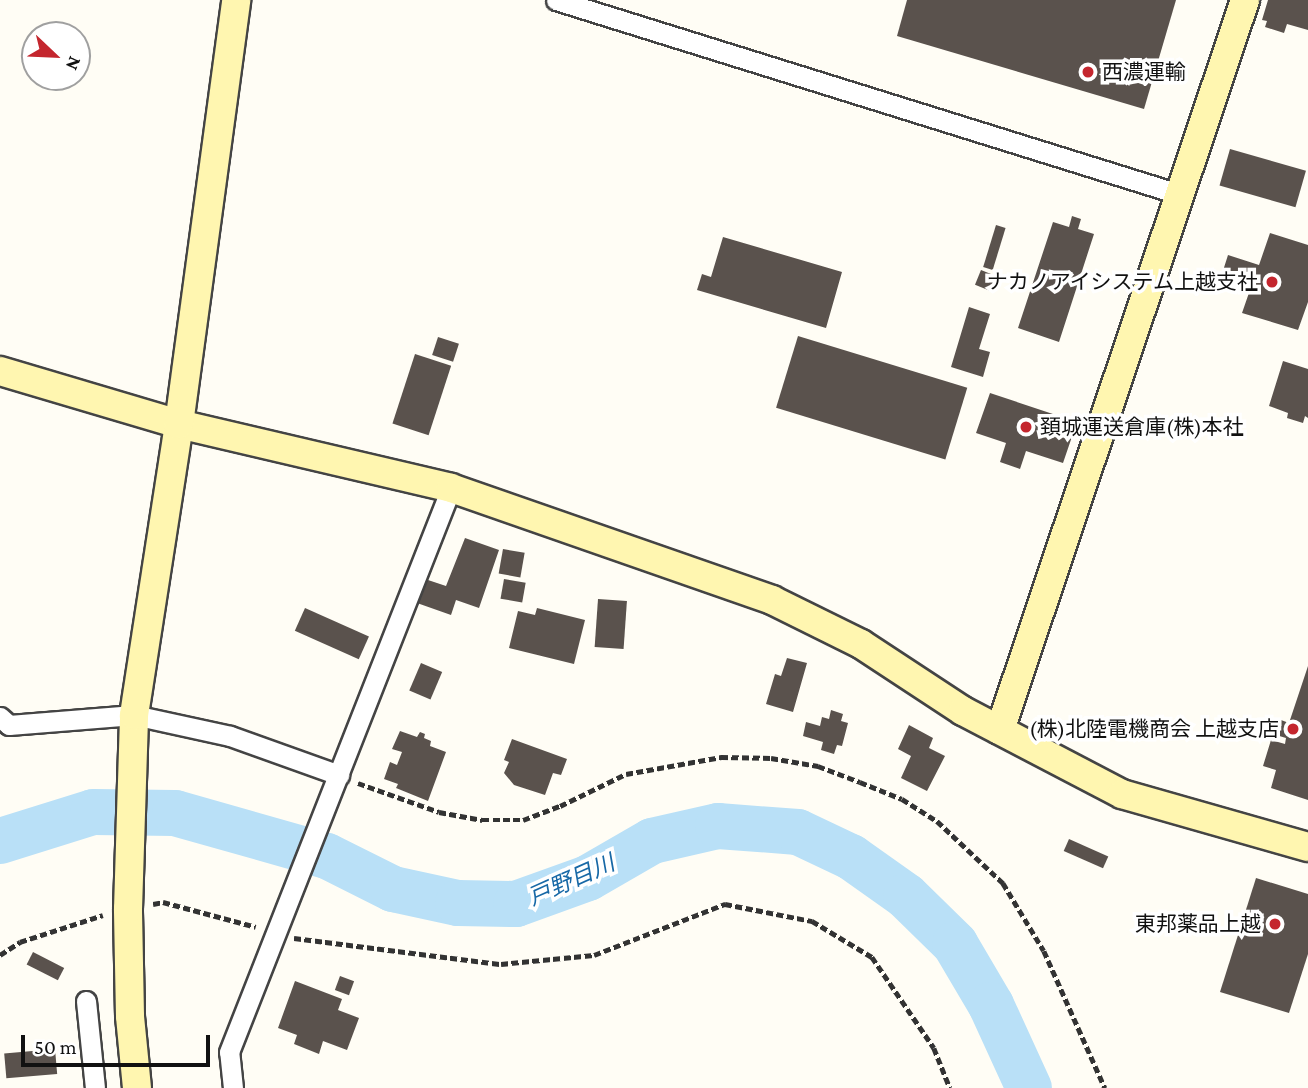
<!DOCTYPE html>
<meta charset="utf-8">
<style>
body{margin:0}
#map{position:relative;width:1308px;height:1088px;overflow:hidden;background:#fffdf5;font-family:"Crimson Pro","Noto Sans JP",serif}
div>[style]{position:absolute}
.river>*{height:46px;margin:-23px;padding:0 23px;transform-origin:23px;border-radius:23px;background:#b9e0f7}
.building>*{inset:0;background:#5a524d;transform-origin:0 0}
.path>*{height:4.5px;margin-top:-2.25px;transform-origin:0;background:repeating-linear-gradient(90deg,#333 0 7px,transparent 0 10.5px)}
.roads{filter:drop-shadow(2px 0 #444) drop-shadow(-2px 0 #444) drop-shadow(0 2px #444) drop-shadow(0 -2px #444)}
.street>*{height:19px;margin:-9.5px;padding:0 9.5px;transform-origin:9.5px;border-radius:9.5px;background:#fff}
.secondary>*{height:28px;margin:-14px;padding:0 14px;transform-origin:14px;border-radius:14px;background:#fff6b0}
.dots>*{width:19px;height:19px;translate:-50% -50%;box-sizing:border-box;border:4px solid #fff;border-radius:50%}
span{translate:-50% -50%;white-space:nowrap;text-align:center;line-height:1.15;-webkit-text-stroke:7px #fff;paint-order:stroke}
.poi-label{font-size:21px;color:#111}
.left{translate:0 -50%;text-align:left}
.right{translate:-100% -50%;text-align:right}
.water-label{font-size:23px;color:#1768a6;font-style:italic}
.north{position:absolute;left:21px;top:21px;width:70px;height:70px;box-sizing:border-box;background:#fff;border:2px solid #a0a0a0;border-radius:50%;rotate:113deg;font-size:19px;font-weight:700;line-height:28px;text-align:center;color:#111}
.north::after{content:'';display:block;margin:auto;width:24px;height:32px;background:#c4262e;clip-path:polygon(50% 0,100% 100%,50% 72%,0 100%)}
.scale{position:absolute;left:21px;top:1035px;width:189px;height:32px;box-sizing:border-box;border:4px solid #111;border-top:0;padding-left:9px;font-size:21px;line-height:24px;white-space:nowrap;color:#111;-webkit-text-stroke:5px #fff;paint-order:stroke}
</style>
<div id="map">
<div class="river">
<i style="left:0;top:841px;width:97px;rotate:-17.3deg"></i>
<i style="left:93px;top:812px;width:82px;rotate:0.7deg"></i>
<i style="left:175px;top:813px;width:158px;rotate:15.8deg"></i>
<i style="left:327px;top:856px;width:74px;rotate:26.6deg"></i>
<i style="left:393px;top:889px;width:66px;rotate:12.2deg"></i>
<i style="left:458px;top:903px;width:58px;rotate:1deg"></i>
<i style="left:516px;top:904px;width:77px;rotate:-19.9deg"></i>
<i style="left:588px;top:878px;width:74px;rotate:-30deg"></i>
<i style="left:652px;top:841px;width:68px;rotate:-12.8deg"></i>
<i style="left:718px;top:826px;width:80px;rotate:4.3deg"></i>
<i style="left:798px;top:832px;width:59px;rotate:25.3deg"></i>
<i style="left:851px;top:857px;width:67px;rotate:35.3deg"></i>
<i style="left:906px;top:896px;width:69px;rotate:44.4deg"></i>
<i style="left:955px;top:944px;width:71px;rotate:59.5deg"></i>
<i style="left:991px;top:1005px;width:91px;rotate:65.4deg"></i>
</div>
<div class="building">
<i style="clip-path:polygon(907px 0,1176px 0,1144px 109px,897px 36px)"></i>
<i style="clip-path:polygon(1268px 0,1308px 0,1308px 30px,1287px 24px,1284px 33px,1265px 27px,1267px 21px,1262px 20px)"></i>
<i style="left:1230px;top:149px;width:79px;height:38px;rotate:16deg"></i>
<i style="clip-path:polygon(1072px 216px,1081px 219px,1078px 229px,1094px 234px,1059px 342px,1018px 328px,1053px 222px,1069px 227px)"></i>
<i style="left:996px;top:225px;width:10px;height:44px;rotate:17deg"></i>
<i style="clip-path:polygon(1270px 233px,1308px 245px,1308px 302px,1298px 330px,1242px 313px,1251px 287px,1221px 277px,1228px 255px,1259px 265px)"></i>
<i style="clip-path:polygon(723px 237px,842px 272px,826px 328px,697px 290px,702px 274px,711px 277px)"></i>
<i style="left:981px;top:270px;width:18px;height:16px;rotate:22deg"></i>
<i style="clip-path:polygon(969px 307px,990px 314px,979px 349px,990px 352px,983px 377px,951px 367px)"></i>
<i style="left:798px;top:336px;width:177px;height:75px;rotate:17deg"></i>
<i style="left:438px;top:337px;width:22px;height:19px;rotate:18deg"></i>
<i style="left:415px;top:354px;width:38px;height:73px;rotate:18deg"></i>
<i style="clip-path:polygon(1283px 361px,1308px 369px,1308px 418px,1305px 416px,1303px 423px,1287px 418px,1288px 413px,1269px 406px)"></i>
<i style="clip-path:polygon(990px 393px,1077px 422px,1063px 463px,1026px 451px,1020px 469px,1000px 462px,1006px 443px,976px 433px)"></i>
<i style="clip-path:polygon(465px 538px,499px 550px,479px 608px,456px 600px,451px 615px,417px 603px,425px 579px,446px 586px)"></i>
<i style="left:503px;top:549px;width:22px;height:25px;rotate:10deg"></i>
<i style="left:504px;top:579px;width:22px;height:20px;rotate:10deg"></i>
<i style="left:598px;top:599px;width:29px;height:48px;rotate:4deg"></i>
<i style="left:305px;top:608px;width:70px;height:25px;rotate:24deg"></i>
<i style="clip-path:polygon(537px 608px,585px 620px,574px 664px,509px 648px,518px 611px,535px 615px)"></i>
<i style="clip-path:polygon(787px 658px,807px 663px,793px 712px,766px 704px,775px 674px,781px 676px)"></i>
<i style="left:421px;top:663px;width:23px;height:30px;rotate:23deg"></i>
<i style="clip-path:polygon(1308px 666px,1308px 800px,1271px 788px,1276px 770px,1263px 766px,1271px 740px,1285px 744px,1286px 738px,1276px 735px,1281px 720px,1289px 723px)"></i>
<i style="clip-path:polygon(831px 710px,843px 714px,841px 721px,848px 723px,842px 746px,837px 745px,834px 754px,821px 750px,823px 742px,803px 736px,806px 722px,820px 726px,822px 717px,829px 719px)"></i>
<i style="clip-path:polygon(909px 725px,933px 738px,929px 748px,945px 756px,927px 791px,901px 778px,911px 756px,898px 749px)"></i>
<i style="clip-path:polygon(400px 731px,417px 737px,420px 732px,425px 734px,424px 738px,431px 741px,430px 746px,446px 752px,428px 801px,396px 788px,398px 784px,384px 779px,390px 762px,397px 765px,402px 752px,392px 749px)"></i>
<i style="clip-path:polygon(512px 739px,567px 759px,561px 775px,553px 773px,545px 795px,514px 785px,504px 773px,509px 762px,504px 760px)"></i>
<i style="left:1069px;top:839px;width:43px;height:13px;rotate:24deg"></i>
<i style="clip-path:polygon(1256px 878px,1308px 894px,1308px 954px,1289px 1013px,1220px 992px)"></i>
<i style="left:33px;top:952px;width:35px;height:14px;rotate:27deg"></i>
<i style="left:340px;top:976px;width:15px;height:15px;rotate:20deg"></i>
<i style="clip-path:polygon(295px 981px,342px 999px,338px 1010px,359px 1018px,347px 1050px,323px 1041px,319px 1054px,294px 1044px,297px 1035px,278px 1028px)"></i>
<i style="left:55px;top:1049px;width:25px;height:51px;rotate:85deg"></i>
</div>
<div class="path">
<i style="left:358px;top:783px;width:86px;rotate:19.7deg"></i>
<i style="left:439px;top:812px;width:44px;rotate:10.5deg"></i>
<i style="left:482px;top:820px;width:41px"></i>
<i style="left:523px;top:820px;width:40px;rotate:-21deg"></i>
<i style="left:560px;top:806px;width:73px;rotate:-25.9deg"></i>
<i style="left:626px;top:774px;width:97px;rotate:-10.1deg"></i>
<i style="left:721px;top:757px;width:50px;rotate:1.1deg"></i>
<i style="left:771px;top:758px;width:48px;rotate:9.7deg"></i>
<i style="left:818px;top:766px;width:45px;rotate:20.9deg"></i>
<i style="left:860px;top:782px;width:45px;rotate:22deg"></i>
<i style="left:902px;top:799px;width:41px;rotate:32.2deg"></i>
<i style="left:937px;top:821px;width:91px;rotate:43.2deg"></i>
<i style="left:1003px;top:883px;width:79px;rotate:58.9deg"></i>
<i style="left:1044px;top:951px;width:150px;rotate:66deg"></i>
<i style="left:153px;top:904px;width:10px;rotate:-11deg"></i>
<i style="left:163px;top:902px;width:96px;rotate:15deg"></i>
<i style="left:294px;top:938px;width:209px;rotate:7.2deg"></i>
<i style="left:501px;top:964px;width:93px;rotate:-5.5deg"></i>
<i style="left:594px;top:955px;width:141px;rotate:-21.3deg"></i>
<i style="left:725px;top:904px;width:89px;rotate:11.1deg"></i>
<i style="left:812px;top:921px;width:70px;rotate:31deg"></i>
<i style="left:872px;top:957px;width:110px;rotate:55.7deg"></i>
<i style="left:934px;top:1048px;width:43px;rotate:68.2deg"></i>
<i style="left:0;top:955px;width:24px;rotate:-33deg"></i>
<i style="left:20px;top:942px;width:87px;rotate:-18deg"></i>
</div>
<div class="roads">
<div class="street">
<i style="left:556px;top:0;width:653px;rotate:17.3deg"></i>
<i style="left:0;top:717px;width:12px;rotate:42deg"></i>
<i style="left:9px;top:725px;width:125px;rotate:-4.6deg"></i>
<i style="left:134px;top:715px;width:98px;rotate:12.3deg"></i>
<i style="left:230px;top:736px;width:116px;rotate:19.7deg"></i>
<i style="left:86px;top:1001px;width:87px;rotate:84.1deg"></i>
<i style="left:233px;top:1088px;width:36px;rotate:-96deg"></i>
<i style="left:229px;top:1052px;width:606px;rotate:-68.51deg"></i>
</div>
<div class="secondary">
<i style="left:0;top:371px;width:187px;rotate:16.5deg"></i>
<i style="left:179px;top:424px;width:279px;rotate:13.2deg"></i>
<i style="left:451px;top:488px;width:340px;rotate:19.2deg"></i>
<i style="left:772px;top:600px;width:99px;rotate:26.3deg"></i>
<i style="left:861px;top:644px;width:122px;rotate:33.3deg"></i>
<i style="left:963px;top:711px;width:179px;rotate:27.6deg"></i>
<i style="left:1122px;top:794px;width:193px;rotate:15.9deg"></i>
<i style="left:1000px;top:730px;width:770px;rotate:-71.45deg"></i>
<i style="left:137px;top:1088px;width:72px;rotate:-95.6deg"></i>
<i style="left:130px;top:1016px;width:107px;rotate:-91.1deg"></i>
<i style="left:128px;top:909px;width:194px;rotate:-88.2deg"></i>
<i style="left:134px;top:715px;width:294px;rotate:-81.2deg"></i>
<i style="left:179px;top:424px;width:428px;rotate:-82.3deg"></i>
</div>
</div>
<div class="dots">
<i style="left:1088px;top:72px;background:#c4262e"></i>
<i style="left:1272px;top:282px;background:#c4262e"></i>
<i style="left:1026px;top:427px;background:#c4262e"></i>
<i style="left:1293px;top:729px;background:#c4262e"></i>
<i style="left:1275px;top:924px;background:#c4262e"></i>
</div>
<div class="poi-label">
<span class="left" style="left:1102px;top:72px">西濃運輸</span>
<span class="right" style="left:1258px;top:282px">ナカノアイシステム上越支社</span>
<span class="left" style="left:1040px;top:427px">頚城運送倉庫(株)本社</span>
<span class="right" style="left:1279px;top:729px">(株)北陸電機商会 上越支店</span>
<span class="right" style="left:1261px;top:924px">東邦薬品上越</span>
</div>
<div class="water-label">
<span style="left:571px;top:880px;rotate:-24deg">戸野目川</span>
</div>
<div class="north">N</div>
<div class="scale">50 m</div>
</div>
